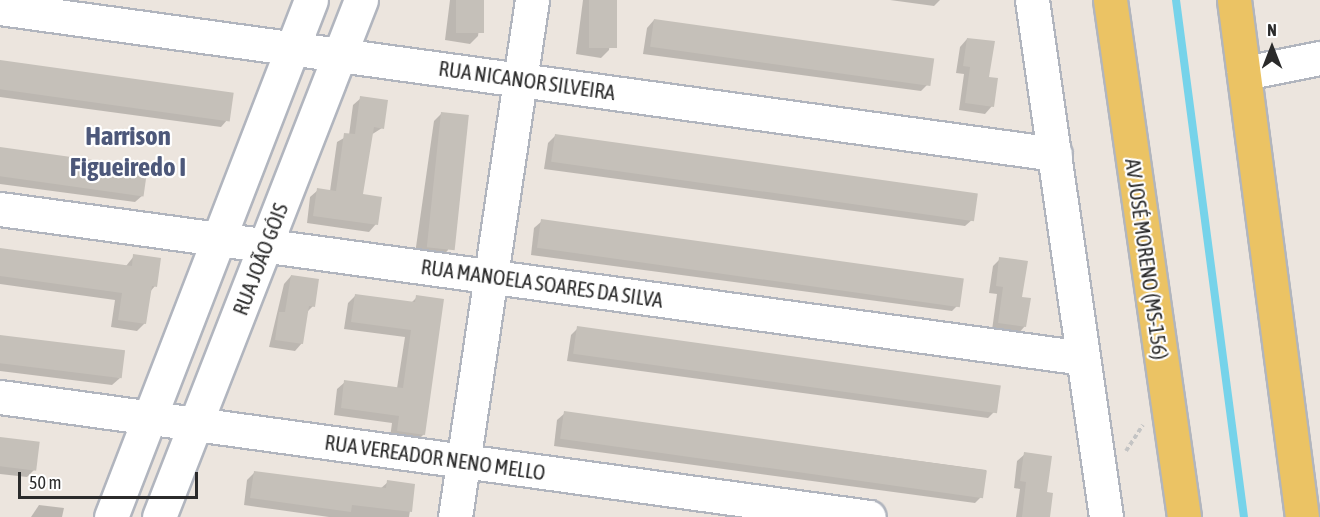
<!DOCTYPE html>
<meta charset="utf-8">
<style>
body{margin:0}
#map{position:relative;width:1320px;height:517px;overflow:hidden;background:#ece5de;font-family:"Asap Condensed",sans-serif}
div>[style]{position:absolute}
.shadow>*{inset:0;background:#0003}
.stream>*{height:8px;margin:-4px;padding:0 4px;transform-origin:4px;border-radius:4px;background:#76d3ea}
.building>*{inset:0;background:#c5c0b9;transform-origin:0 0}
.path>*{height:4px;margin-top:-2px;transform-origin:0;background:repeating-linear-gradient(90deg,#c4c4c4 0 4.5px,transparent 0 7.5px)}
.roads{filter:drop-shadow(2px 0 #b1b5be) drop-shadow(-2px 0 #b1b5be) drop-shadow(0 2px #b1b5be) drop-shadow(0 -2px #b1b5be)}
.minor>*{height:33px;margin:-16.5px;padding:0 16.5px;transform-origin:16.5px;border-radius:16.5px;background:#fff}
.major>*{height:33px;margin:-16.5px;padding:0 16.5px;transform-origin:16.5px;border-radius:16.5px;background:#ebc364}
span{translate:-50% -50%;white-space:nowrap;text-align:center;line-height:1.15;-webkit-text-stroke:4.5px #fff;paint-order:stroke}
.street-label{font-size:21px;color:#2b2b2b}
.district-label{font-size:27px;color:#4d587a;font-weight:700}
.north{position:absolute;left:1242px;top:18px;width:60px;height:60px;-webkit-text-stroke:4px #fff;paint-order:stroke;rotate:0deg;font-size:16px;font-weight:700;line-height:24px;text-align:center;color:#2b2b2b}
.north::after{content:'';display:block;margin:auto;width:21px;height:27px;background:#2b2b2b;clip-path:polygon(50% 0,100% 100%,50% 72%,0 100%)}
.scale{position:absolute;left:18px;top:472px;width:180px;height:27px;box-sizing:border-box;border:3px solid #2b2b2b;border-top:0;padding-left:8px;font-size:18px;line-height:21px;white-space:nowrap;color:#2b2b2b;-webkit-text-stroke:4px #fff;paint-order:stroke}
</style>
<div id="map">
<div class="shadow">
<i style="clip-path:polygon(450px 0,483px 0,478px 36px,470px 44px,445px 40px)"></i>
<i style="clip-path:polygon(583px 0,616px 0,609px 50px,601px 58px,576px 54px)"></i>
<i style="clip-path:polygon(890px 0,940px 0,934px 6px)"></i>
<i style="clip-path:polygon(654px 20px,928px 84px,921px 91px,643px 54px,647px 28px)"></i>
<i style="clip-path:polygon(967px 39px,988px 79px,992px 106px,985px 114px,959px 110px,964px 74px,956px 73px,960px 47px)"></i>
<i style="clip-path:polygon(0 62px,228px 119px,221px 127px,0 97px)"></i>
<i style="clip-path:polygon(361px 98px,382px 128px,371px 135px,362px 196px,376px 224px,369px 232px,307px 223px,310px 197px,318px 190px,330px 191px,337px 142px,349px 135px,353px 105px)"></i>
<i style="clip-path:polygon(442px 113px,448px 250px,441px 258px,415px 254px,434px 121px)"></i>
<i style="clip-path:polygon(555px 136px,973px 219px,965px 226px,544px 169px,548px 143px)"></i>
<i style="clip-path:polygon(0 149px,143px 195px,135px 202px,0 184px)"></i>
<i style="clip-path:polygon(542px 221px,959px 304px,952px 311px,531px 255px,534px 228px)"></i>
<i style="clip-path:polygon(0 249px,126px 266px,134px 256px,155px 286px,149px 293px,145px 323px,137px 331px,111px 327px,115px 300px,0 284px)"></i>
<i style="clip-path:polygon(1000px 259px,1021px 299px,1025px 326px,1018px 334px,992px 330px,997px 294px,989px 293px,993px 266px)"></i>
<i style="clip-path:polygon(291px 276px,313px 306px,306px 313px,302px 343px,295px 351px,269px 347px,284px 284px)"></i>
<i style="clip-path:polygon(355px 296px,411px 303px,417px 297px,424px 434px,416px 442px,390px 438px,392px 423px,334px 415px,337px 389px,345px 382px,397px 388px,405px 337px,344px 329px,348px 303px)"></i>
<i style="clip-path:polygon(578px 328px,995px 411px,988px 418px,567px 361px,571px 335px)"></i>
<i style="clip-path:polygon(0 336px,120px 378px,112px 385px,0 371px)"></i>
<i style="clip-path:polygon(565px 413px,986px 470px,982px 496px,975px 503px,554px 446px,557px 420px)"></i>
<i style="clip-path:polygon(0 439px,34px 470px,27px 477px,0 474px)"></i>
<i style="clip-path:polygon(1025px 454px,1046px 493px,1049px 517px,1016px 517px,1020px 489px,1014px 488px,1017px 461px)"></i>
<i style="clip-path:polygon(255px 472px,380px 489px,388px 482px,414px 485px,409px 517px,329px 517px,244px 505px,247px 480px)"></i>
<i style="clip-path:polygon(39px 505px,64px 508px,62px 517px,31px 517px)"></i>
</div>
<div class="stream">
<i style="left:1176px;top:0;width:521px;rotate:82.51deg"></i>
</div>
<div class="building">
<i style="left:456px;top:0;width:28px;height:33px"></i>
<i style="left:589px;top:0;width:28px;height:48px"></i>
<i style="left:654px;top:19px;width:283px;height:28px;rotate:8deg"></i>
<i style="clip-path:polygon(967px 38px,995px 41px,989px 77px,998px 78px,994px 107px,965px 103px,970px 67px,963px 66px)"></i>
<i style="left:0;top:60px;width:236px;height:29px;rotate:8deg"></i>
<i style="clip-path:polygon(360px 96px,388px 100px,384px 129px,374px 127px,363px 194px,382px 197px,378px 225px,313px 216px,317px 188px,336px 191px,344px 133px,355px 134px)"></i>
<i style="left:441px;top:112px;width:28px;height:136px;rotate:6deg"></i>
<i style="left:555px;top:134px;width:427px;height:28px;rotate:8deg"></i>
<i style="left:0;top:147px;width:149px;height:29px;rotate:8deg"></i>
<i style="left:541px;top:219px;width:427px;height:29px;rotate:8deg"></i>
<i style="clip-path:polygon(0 248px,132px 266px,133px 254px,161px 258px,157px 287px,152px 286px,146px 324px,118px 320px,122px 293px,0 276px)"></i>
<i style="clip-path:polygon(999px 257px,1028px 261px,1022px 297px,1031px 298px,1026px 327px,998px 323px,1003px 287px,996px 286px)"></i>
<i style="clip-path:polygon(291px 275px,319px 279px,315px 307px,309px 306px,303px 344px,275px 340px,279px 312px,285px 312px)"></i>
<i style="clip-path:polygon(355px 294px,415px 302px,416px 295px,444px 299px,425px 435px,397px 431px,399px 416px,341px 408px,344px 380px,403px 388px,411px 330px,351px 322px)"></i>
<i style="left:577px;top:326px;width:428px;height:28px;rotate:8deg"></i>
<i style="left:0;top:335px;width:126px;height:28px;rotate:7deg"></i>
<i style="left:564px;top:411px;width:427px;height:28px;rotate:8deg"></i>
<i style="left:0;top:437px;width:40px;height:29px;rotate:7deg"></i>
<i style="clip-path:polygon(1024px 452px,1052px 456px,1047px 492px,1053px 493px,1050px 517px,1022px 517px,1026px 482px,1020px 481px)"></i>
<i style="clip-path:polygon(254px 471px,386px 488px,387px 480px,415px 484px,412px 512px,352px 505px,351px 512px,250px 498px)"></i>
</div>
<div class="path">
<i style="left:1126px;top:451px;width:31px;rotate:-57deg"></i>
</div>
<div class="roads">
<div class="minor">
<i style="left:1032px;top:0;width:522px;rotate:81.85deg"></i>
<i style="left:0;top:8px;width:1065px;rotate:7.88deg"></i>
<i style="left:1244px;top:73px;width:77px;rotate:-11.2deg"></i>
<i style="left:0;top:209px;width:1093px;rotate:7.83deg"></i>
<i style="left:0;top:397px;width:877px;rotate:7.86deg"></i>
<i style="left:111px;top:517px;width:554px;rotate:-68.85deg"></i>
<i style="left:159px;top:517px;width:555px;rotate:-68.66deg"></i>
<i style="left:455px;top:517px;width:523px;rotate:-81.53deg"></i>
</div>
<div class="major">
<i style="left:1110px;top:0;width:522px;rotate:81.85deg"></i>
<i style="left:1234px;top:0;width:521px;rotate:82.51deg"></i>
</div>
</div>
<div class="street-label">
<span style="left:527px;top:80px;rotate:8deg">RUA NICANOR SILVEIRA</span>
<span style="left:260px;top:259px;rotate:-69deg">RUA JOÃO GÓIS</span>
<span style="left:1147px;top:259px;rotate:82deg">AV JOSÉ MORENO (MS-156)</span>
<span style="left:542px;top:283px;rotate:8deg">RUA MANOELA SOARES DA SILVA</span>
<span style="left:435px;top:457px;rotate:8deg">RUA VEREADOR NENO MELLO</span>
</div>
<div class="district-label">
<span style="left:128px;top:151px">Harrison<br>Figueiredo I</span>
</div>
<div class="north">N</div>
<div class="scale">50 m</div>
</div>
